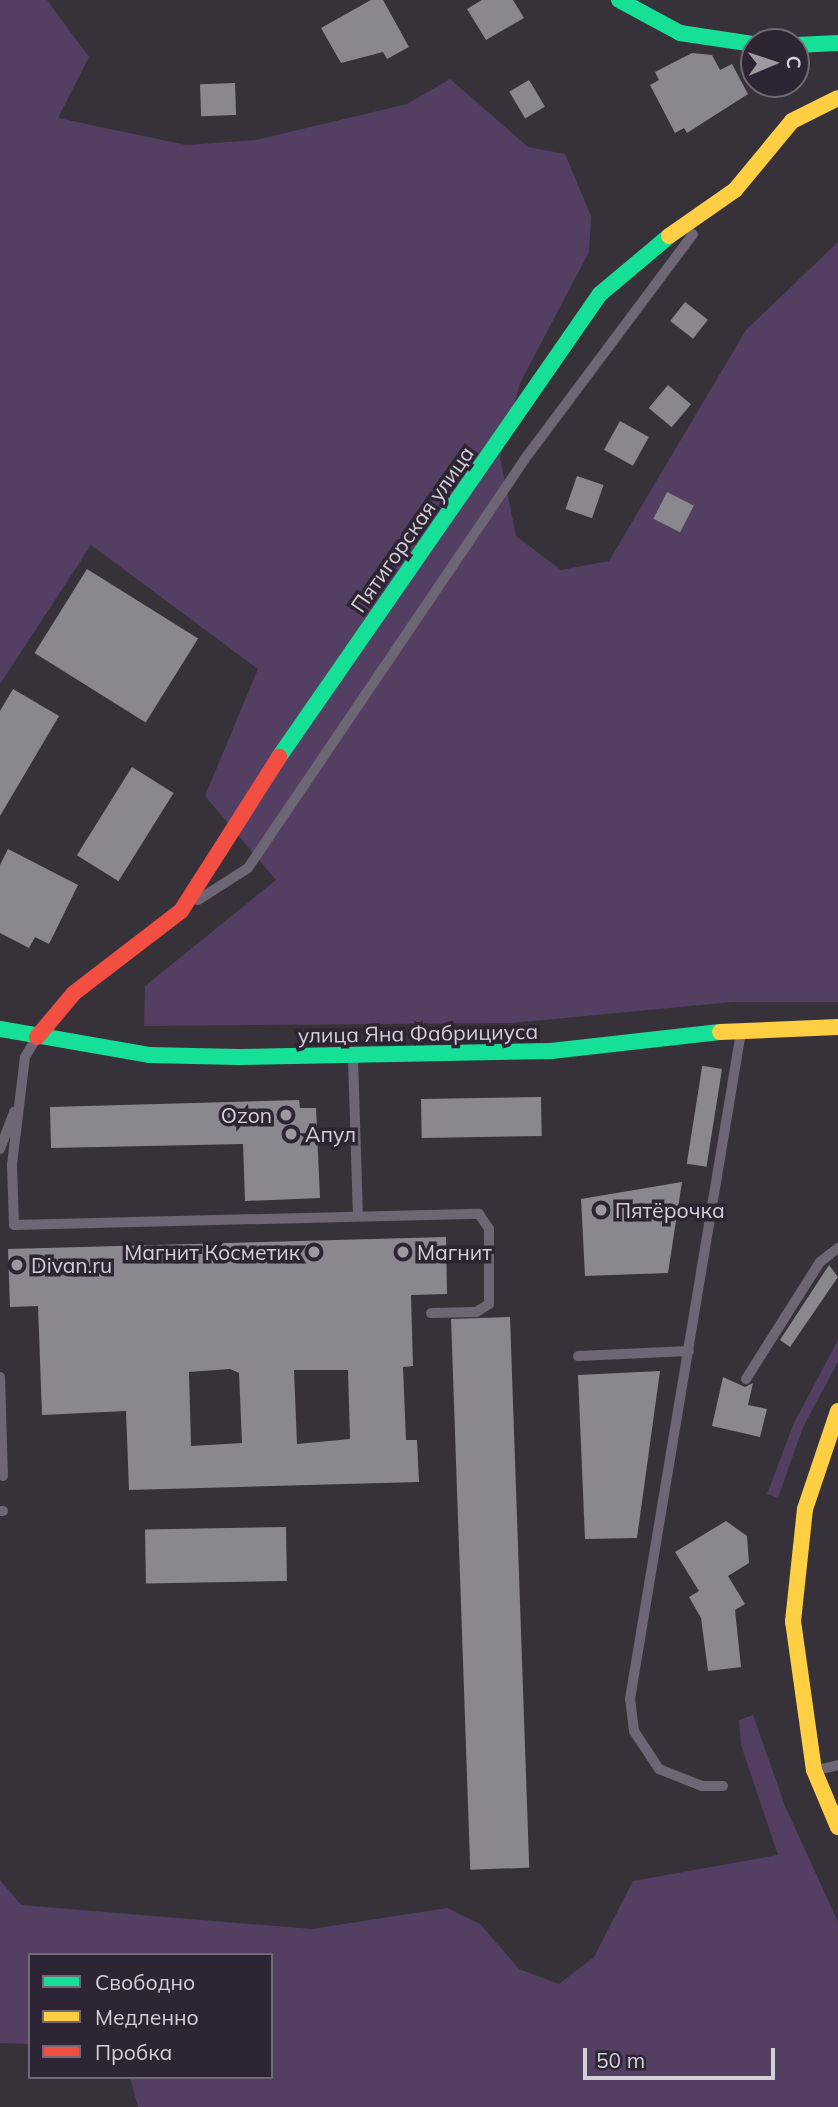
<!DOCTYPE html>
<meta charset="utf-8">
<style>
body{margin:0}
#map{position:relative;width:838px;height:2107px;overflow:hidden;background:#37323a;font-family:Mulish,sans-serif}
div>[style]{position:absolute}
.green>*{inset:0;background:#533f61}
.building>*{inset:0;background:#8b878e;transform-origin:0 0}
.lane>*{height:10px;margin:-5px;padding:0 5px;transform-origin:5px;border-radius:5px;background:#6e6674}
.fast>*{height:16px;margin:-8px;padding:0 8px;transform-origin:8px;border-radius:8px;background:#16e098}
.slow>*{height:16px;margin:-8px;padding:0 8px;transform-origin:8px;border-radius:8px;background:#ffcf43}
.jam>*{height:16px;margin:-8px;padding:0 8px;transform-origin:8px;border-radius:8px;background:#f24e42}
.dots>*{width:19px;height:19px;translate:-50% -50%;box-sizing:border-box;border:4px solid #2e2534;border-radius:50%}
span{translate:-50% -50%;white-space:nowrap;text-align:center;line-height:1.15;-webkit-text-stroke:7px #2e2534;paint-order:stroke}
.street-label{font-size:21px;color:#d5cfd9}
.poi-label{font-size:21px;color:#d5cfd9}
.right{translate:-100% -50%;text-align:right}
.left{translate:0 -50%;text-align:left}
.legend{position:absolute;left:28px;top:1953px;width:245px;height:126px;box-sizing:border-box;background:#2e2534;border:2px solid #716976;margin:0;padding:9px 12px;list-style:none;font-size:21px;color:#d5cfd9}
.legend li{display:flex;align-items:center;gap:14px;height:35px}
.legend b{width:35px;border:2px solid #716976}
.north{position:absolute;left:740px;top:28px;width:70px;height:70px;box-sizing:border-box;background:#2e2534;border:2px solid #716976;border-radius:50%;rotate:88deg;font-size:19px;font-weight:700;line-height:28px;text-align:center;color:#d5cfd9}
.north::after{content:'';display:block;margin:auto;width:24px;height:32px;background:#9e98a1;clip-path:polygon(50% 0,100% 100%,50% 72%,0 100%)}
.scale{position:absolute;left:583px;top:2048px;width:192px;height:32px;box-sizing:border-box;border:4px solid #d5cfd9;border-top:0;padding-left:9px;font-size:21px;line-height:24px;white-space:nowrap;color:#d5cfd9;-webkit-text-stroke:5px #2e2534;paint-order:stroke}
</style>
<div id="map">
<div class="green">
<i style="clip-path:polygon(0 0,47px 0,89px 57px,58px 118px,186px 145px,256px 140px,407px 104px,450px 79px,528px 147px,565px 154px,591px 216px,589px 252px,520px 383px,500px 457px,516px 536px,561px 570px,609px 561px,746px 330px,838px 242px,838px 1002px,732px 1002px,512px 1023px,144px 1026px,145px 986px,276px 880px,205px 796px,258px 669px,91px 545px,0 684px)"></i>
<i style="clip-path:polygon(838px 1340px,838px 1362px,803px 1427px,778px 1498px,767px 1494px,794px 1423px)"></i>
<i style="clip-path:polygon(753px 1715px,785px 1806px,838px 1922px,838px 2107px,138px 2107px,130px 2077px,271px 2077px,271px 1955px,30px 1955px,30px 2044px,0 2043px,0 1880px,21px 1905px,312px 1929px,447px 1908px,480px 1924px,519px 1969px,559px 1984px,594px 1957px,633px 1881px,778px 1855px,741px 1745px,739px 1720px)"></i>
</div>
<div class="building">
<i style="clip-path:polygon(371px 0,383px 0,409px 47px,387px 59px,383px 52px,341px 63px,321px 28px)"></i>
<i style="clip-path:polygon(482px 0,513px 0,524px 18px,486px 40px,467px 9px)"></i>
<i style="clip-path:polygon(692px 53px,712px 55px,720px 70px,732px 64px,748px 94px,687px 133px,684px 128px,675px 133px,650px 85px,659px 80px,655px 72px)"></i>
<i style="left:529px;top:80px;width:31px;height:23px;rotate:59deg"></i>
<i style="left:235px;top:83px;width:32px;height:35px;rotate:88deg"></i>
<i style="left:685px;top:302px;width:29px;height:24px;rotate:38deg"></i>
<i style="left:668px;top:385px;width:30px;height:30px;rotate:40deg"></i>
<i style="left:620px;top:421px;width:33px;height:33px;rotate:29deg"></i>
<i style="left:577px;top:476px;width:28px;height:35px;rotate:19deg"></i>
<i style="left:667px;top:492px;width:30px;height:30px;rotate:27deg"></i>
<i style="left:87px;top:569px;width:131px;height:99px;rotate:32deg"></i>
<i style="clip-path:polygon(13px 689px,59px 716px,0 816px,0 711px)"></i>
<i style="left:132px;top:767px;width:49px;height:104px;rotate:32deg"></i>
<i style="clip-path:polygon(8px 849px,78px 885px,49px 944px,35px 937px,29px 948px,0 933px,0 865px)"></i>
<i style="left:722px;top:1069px;width:99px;height:20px;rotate:99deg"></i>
<i style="left:541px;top:1097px;width:39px;height:120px;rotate:89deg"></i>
<i style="clip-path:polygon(299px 1100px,300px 1108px,316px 1108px,320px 1198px,245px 1201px,243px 1144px,51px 1148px,50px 1107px)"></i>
<i style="clip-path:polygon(682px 1182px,668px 1273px,585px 1276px,581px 1199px)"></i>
<i style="clip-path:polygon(evenodd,446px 1237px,447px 1294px,411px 1295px,413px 1366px,403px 1367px,406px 1440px,417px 1440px,419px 1482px,129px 1490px,126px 1411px,42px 1415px,38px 1306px,10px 1307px,8px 1249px,446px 1237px,230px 1369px,239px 1373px,242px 1443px,191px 1446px,189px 1372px,230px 1369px,446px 1237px,294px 1370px,348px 1370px,350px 1439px,297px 1444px,294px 1370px)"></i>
<i style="clip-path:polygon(829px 1265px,838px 1277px,790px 1347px,780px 1340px)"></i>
<i style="left:510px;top:1317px;width:551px;height:59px;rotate:88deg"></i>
<i style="clip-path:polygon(660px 1371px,637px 1538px,585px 1539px,578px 1375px)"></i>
<i style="clip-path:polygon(723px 1377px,745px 1387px,753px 1383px,748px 1405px,767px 1409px,760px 1437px,712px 1426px)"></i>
<i style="clip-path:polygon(726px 1521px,747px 1536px,749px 1563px,728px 1576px,745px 1604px,735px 1610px,741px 1667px,708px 1671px,701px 1618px,689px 1597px,699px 1591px,675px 1552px)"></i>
<i style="left:286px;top:1527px;width:54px;height:141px;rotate:89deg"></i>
</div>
<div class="lane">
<i style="left:198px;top:900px;width:59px;rotate:-32.6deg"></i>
<i style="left:248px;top:868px;width:493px;rotate:-55.9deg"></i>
<i style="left:524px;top:460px;width:282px;rotate:-53.2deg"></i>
<i style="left:37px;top:1037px;width:23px;rotate:121deg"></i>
<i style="left:25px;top:1057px;width:109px;rotate:96.9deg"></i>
<i style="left:12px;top:1165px;width:60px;rotate:88.1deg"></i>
<i style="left:14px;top:1225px;width:465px;rotate:-1.4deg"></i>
<i style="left:479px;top:1214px;width:18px;rotate:56deg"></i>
<i style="left:489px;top:1229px;width:75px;rotate:90deg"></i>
<i style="left:489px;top:1304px;width:15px;rotate:148deg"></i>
<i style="left:476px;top:1312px;width:45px;rotate:178.7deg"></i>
<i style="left:353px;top:1058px;width:157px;rotate:88.2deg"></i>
<i style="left:0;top:1149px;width:40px;rotate:-69deg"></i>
<i style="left:578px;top:1356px;width:111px;rotate:-2.6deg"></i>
<i style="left:0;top:1377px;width:99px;rotate:88.3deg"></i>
<i style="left:746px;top:1379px;width:138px;rotate:-57.7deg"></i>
<i style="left:820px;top:1262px;width:23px;rotate:-38deg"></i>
<i style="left:0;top:1511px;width:3px"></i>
<i style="left:817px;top:1770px;width:22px;rotate:-13deg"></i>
<i style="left:723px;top:1786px;width:21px;rotate:180deg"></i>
<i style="left:702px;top:1786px;width:46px;rotate:-158.4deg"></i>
<i style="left:659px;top:1769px;width:45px;rotate:-123.3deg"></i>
<i style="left:634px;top:1731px;width:32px;rotate:-97deg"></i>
<i style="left:630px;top:1699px;width:676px;rotate:-80.55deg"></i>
</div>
<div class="fast">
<i style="left:619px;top:0;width:69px;rotate:28.4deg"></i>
<i style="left:680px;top:33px;width:75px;rotate:8.5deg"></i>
<i style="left:796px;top:45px;width:42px;rotate:-2.7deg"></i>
<i style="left:279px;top:757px;width:563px;rotate:-55.27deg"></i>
<i style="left:600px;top:294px;width:90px;rotate:-40deg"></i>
<i style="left:0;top:1029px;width:151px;rotate:9.9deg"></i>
<i style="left:149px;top:1055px;width:89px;rotate:1.3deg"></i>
<i style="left:238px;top:1057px;width:313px;rotate:-1.1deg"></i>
<i style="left:551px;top:1051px;width:170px;rotate:-6.4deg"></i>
</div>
<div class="slow">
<i style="left:669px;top:236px;width:80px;rotate:-34.9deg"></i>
<i style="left:735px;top:190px;width:89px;rotate:-50.4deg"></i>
<i style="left:792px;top:121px;width:51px;rotate:-26.6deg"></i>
<i style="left:720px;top:1032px;width:118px;rotate:-2.4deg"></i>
<i style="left:838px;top:1411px;width:103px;rotate:108.6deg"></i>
<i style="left:805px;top:1509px;width:113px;rotate:96.1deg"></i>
<i style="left:793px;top:1621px;width:150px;rotate:82deg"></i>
<i style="left:814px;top:1770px;width:62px;rotate:67.2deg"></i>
</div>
<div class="jam">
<i style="left:37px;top:1037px;width:57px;rotate:-49.9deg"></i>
<i style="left:74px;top:993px;width:135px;rotate:-37.5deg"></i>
<i style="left:181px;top:911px;width:183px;rotate:-57.5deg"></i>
</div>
<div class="dots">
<i style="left:286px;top:1115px;background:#9e98a1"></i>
<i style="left:291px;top:1134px;background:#9e98a1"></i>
<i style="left:601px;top:1210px;background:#9e98a1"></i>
<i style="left:314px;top:1252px;background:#9e98a1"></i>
<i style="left:403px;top:1252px;background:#9e98a1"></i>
<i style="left:17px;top:1265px;background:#9e98a1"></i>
</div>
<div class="street-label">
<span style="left:412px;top:529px;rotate:-55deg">Пятигорская улица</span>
<span style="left:418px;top:1033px;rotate:-1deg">улица Яна Фабрициуса</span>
</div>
<div class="poi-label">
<span class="right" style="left:272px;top:1115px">Ozon</span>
<span class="left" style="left:305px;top:1134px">Апул</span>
<span class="left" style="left:615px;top:1210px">Пятёрочка</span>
<span class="right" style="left:300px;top:1252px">Магнит Косметик</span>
<span class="left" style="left:417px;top:1252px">Магнит</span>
<span class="left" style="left:31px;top:1265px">Divan.ru</span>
</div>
<ul class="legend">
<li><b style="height:9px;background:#16e098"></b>Свободно</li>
<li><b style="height:9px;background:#ffcf43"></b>Медленно</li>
<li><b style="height:9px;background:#f24e42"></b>Пробка</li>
</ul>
<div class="north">С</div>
<div class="scale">50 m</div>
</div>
